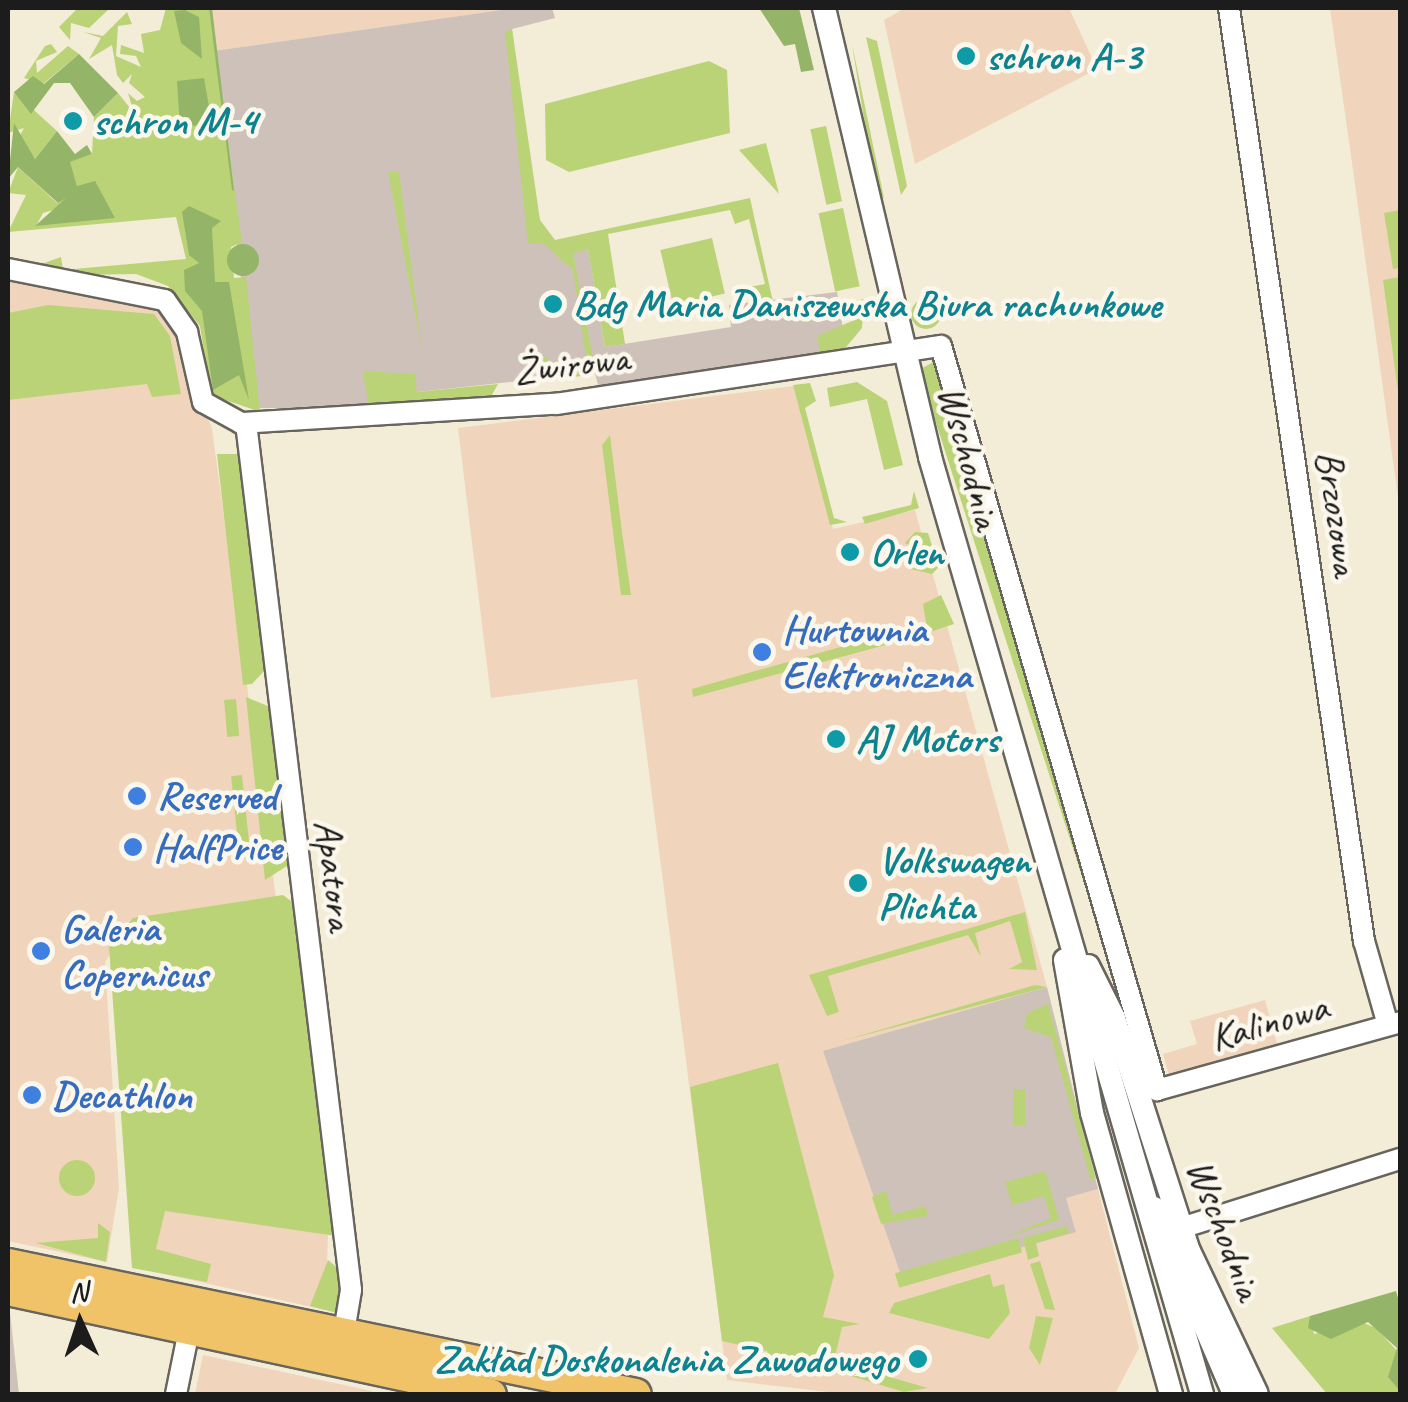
<!DOCTYPE html>
<meta charset="utf-8">
<style>
body{margin:0}
#map{position:relative;width:1408px;height:1402px;overflow:hidden;background:#f3ecd6;font-family:Caveat,sans-serif}
div>[style]{position:absolute}
.built>*{inset:0;background:#f0d5bc}
.industrial>*{inset:0;background:#cec1b9}
.green>*{inset:0;background:#bbd377;transform-origin:0 0}
.round{border-radius:50%}
.forest>*{inset:0;background:#94b568}
.roads{filter:drop-shadow(2px 0 #67655d) drop-shadow(-2px 0 #67655d) drop-shadow(0 2px #67655d) drop-shadow(0 -2px #67655d)}
.minor>*{height:20px;margin:-10px;padding:0 10px;transform-origin:10px;border-radius:10px;background:#fff}
.tertiary>*{height:22px;margin:-11px;padding:0 11px;transform-origin:11px;border-radius:11px;background:#fff}
.primary>*{height:30px;margin:-15px;padding:0 15px;transform-origin:15px;border-radius:15px;background:#f0c369}
.dots>*{width:28px;height:28px;translate:-50% -50%;box-sizing:border-box;border:5px solid #fbf7ec;border-radius:50%}
span{translate:-50% -50%;white-space:nowrap;text-align:center;line-height:1.15;-webkit-text-stroke:9px #fbf7ec;paint-order:stroke}
.culture-label{font-size:40px;color:#0d838f;font-weight:700}
.left{translate:0 -50%;text-align:left}
.right{translate:-100% -50%;text-align:right}
.street-label{font-size:40px;color:#1c1c1c}
.shop-label{font-size:40px;color:#366cbe;font-weight:700}
.frame{position:absolute;inset:0;border:10px solid #1c1c1c;pointer-events:none}
.north{position:absolute;left:30px;top:1272px;width:100px;height:100px;-webkit-text-stroke:8px #fbf7ec;paint-order:stroke;rotate:357deg;font-size:28px;font-weight:700;line-height:40px;text-align:center;color:#1c1c1c}
.north::after{content:'';display:block;margin:auto;width:35px;height:45px;background:#1c1c1c;clip-path:polygon(50% 0,100% 100%,50% 72%,0 100%)}
</style>
<div id="map">
<div class="built">
<i style="clip-path:polygon(208px 8px,516px 8px,213px 51px)"></i>
<i style="clip-path:polygon(905px 8px,1069px 8px,1097px 69px,915px 164px,884px 20px)"></i>
<i style="clip-path:polygon(1330px 8px,1400px 8px,1400px 512px,1353px 170px)"></i>
<i style="clip-path:polygon(8px 269px,165px 300px,212px 429px,276px 898px,132px 921px,105px 962px,119px 1188px,107px 1262px,8px 1241px)"></i>
<i style="clip-path:polygon(794px 386px,833px 529px,915px 510px,1047px 987px,823px 1052px,1076px 1231px,1065px 1198px,1098px 1189px,1139px 1348px,1115px 1394px,845px 1394px,727px 1380px,637px 679px,491px 698px,458px 428px)"></i>
<i style="clip-path:polygon(1265px 1000px,1278px 1047px,1169px 1075px,1163px 1054px,1197px 1044px,1190px 1021px)"></i>
<i style="clip-path:polygon(138px 1194px,328px 1235px,325px 1310px,147px 1270px)"></i>
<i style="clip-path:polygon(203px 1355px,372px 1391px,373px 1394px,195px 1394px)"></i>
</div>
<div class="industrial">
<i style="clip-path:polygon(516px 8px,552px 8px,555px 18px,512px 29px,538px 224px,551px 240px,588px 248px,605px 347px,731px 327px,729px 305px,837px 292px,846px 348px,599px 389px,595px 373px,417px 392px,369px 408px,257px 408px,213px 51px)"></i>
<i style="clip-path:polygon(1047px 987px,1098px 1189px,1066px 1198px,1076px 1232px,903px 1281px,823px 1051px)"></i>
<i style="clip-path:polygon(8px 1312px,10px 1313px,19px 1394px,8px 1394px)"></i>
</div>
<div class="green">
<i style="clip-path:polygon(78px 8px,110px 8px,89px 28px,71px 23px,70px 40px,59px 27px)"></i>
<i style="clip-path:polygon(166px 8px,209px 8px,242px 242px,231px 247px,234px 278px,246px 277px,260px 412px,211px 395px,200px 326px,168px 286px,136px 274px,74px 275px,36px 266px,61px 257px,63px 270px,186px 259px,176px 217px,8px 232px,26px 195px,8px 193px,18px 167px,57px 203px,66px 197px,67px 206px,43px 213px,36px 226px,100px 204px,77px 186px,69px 162px,92px 154px,94px 117px,118px 93px,134px 113px,128px 93px,137px 101px,145px 97px,129px 83px,132px 74px,123px 83px,117px 75px,112px 45px,89px 59px,101px 38px,83px 32px,103px 36px,127px 12px,132px 24px,118px 26px,116px 56px,141px 67px,136px 56px,120px 54px,121px 45px,144px 53px,141px 34px,160px 30px)"></i>
<i style="clip-path:polygon(512px 29px,540px 220px,555px 240px,750px 198px,773px 302px,753px 297px,749px 287px,765px 284px,749px 219px,735px 224px,730px 210px,608px 234px,625px 344px,605px 347px,588px 249px,573px 253px,596px 374px,521px 384px,538px 377px,537px 358px,547px 357px,550px 369px,587px 364px,573px 270px,543px 243px,528px 244px,505px 32px)"></i>
<i style="clip-path:polygon(866px 37px,877px 41px,907px 186px,901px 195px)"></i>
<i style="clip-path:polygon(51px 44px,57px 52px,36px 61px,37px 73px,68px 46px,79px 54px,43px 84px,24px 78px,45px 46px)"></i>
<i style="clip-path:polygon(852px 44px,884px 198px,876px 194px)"></i>
<i style="clip-path:polygon(709px 61px,727px 70px,730px 133px,569px 172px,546px 160px,545px 104px)"></i>
<i style="clip-path:polygon(14px 92px,57px 131px,35px 159px,19px 137px,24px 128px,8px 133px)"></i>
<i style="left:826px;top:126px;width:77px;height:16px;rotate:78deg"></i>
<i style="clip-path:polygon(766px 143px,779px 194px,739px 150px)"></i>
<i style="clip-path:polygon(399px 171px,422px 349px,388px 172px)"></i>
<i style="left:843px;top:208px;width:80px;height:25px;rotate:78deg"></i>
<i style="clip-path:polygon(1400px 210px,1400px 268px,1393px 269px,1384px 213px)"></i>
<i style="left:712px;top:238px;width:57px;height:53px;rotate:77deg"></i>
<i style="clip-path:polygon(1400px 277px,1400px 399px,1399px 399px,1383px 280px)"></i>
<i class="round" style="left:911px;top:299px;width:30px;height:30px"></i>
<i style="clip-path:polygon(864px 299px,862px 328px,842px 352px,821px 357px,817px 336px,859px 318px,857px 305px,804px 323px,804px 312px)"></i>
<i style="clip-path:polygon(48px 305px,154px 314px,170px 336px,181px 394px,152px 397px,147px 384px,8px 400px,8px 313px)"></i>
<i style="clip-path:polygon(935px 361px,1132px 1032px,919px 370px)"></i>
<i style="clip-path:polygon(363px 371px,415px 374px,417px 392px,498px 384px,489px 400px,369px 408px)"></i>
<i style="clip-path:polygon(857px 382px,887px 401px,903px 465px,884px 470px,867px 399px,830px 407px,827px 388px)"></i>
<i style="clip-path:polygon(810px 383px,816px 401px,805px 408px,834px 518px,847px 522px,830px 525px,793px 385px)"></i>
<i style="clip-path:polygon(610px 435px,622px 532px,631px 595px,621px 595px,602px 445px)"></i>
<i style="clip-path:polygon(217px 454px,240px 454px,266px 669px,252px 684px,243px 685px)"></i>
<i style="clip-path:polygon(914px 491px,919px 508px,865px 524px,862px 517px,911px 505px)"></i>
<i style="clip-path:polygon(915px 532px,928px 533px,939px 567px,932px 574px,911px 569px,908px 558px,927px 555px,905px 543px)"></i>
<i style="clip-path:polygon(941px 595px,954px 624px,930px 632px,933px 641px,893px 643px,693px 697px,692px 689px,858px 642px,862px 626px,867px 642px,926px 623px,923px 604px)"></i>
<i style="clip-path:polygon(246px 697px,270px 707px,290px 864px,265px 880px)"></i>
<i style="left:236px;top:699px;width:37px;height:12px;rotate:85deg"></i>
<i style="left:242px;top:775px;width:83px;height:11px;rotate:84deg"></i>
<i style="clip-path:polygon(283px 895px,295px 904px,336px 1236px,165px 1211px,156px 1249px,211px 1264px,207px 1282px,132px 1268px,109px 947px,133px 918px)"></i>
<i style="clip-path:polygon(1025px 912px,1037px 970px,1009px 969px,1022px 962px,1010px 921px,975px 933px,981px 957px,968px 935px,828px 976px,839px 1012px,827px 1016px,809px 975px)"></i>
<i style="clip-path:polygon(1035px 985px,1047px 987px,838px 1042px)"></i>
<i style="clip-path:polygon(1048px 1004px,1096px 1178px,1091px 1181px,1051px 1037px,1024px 1028px,1027px 1013px)"></i>
<i style="clip-path:polygon(778px 1063px,834px 1275px,823px 1317px,860px 1324px,842px 1327px,834px 1361px,928px 1388px,904px 1392px,778px 1354px,775px 1366px,767px 1351px,722px 1341px,690px 1087px)"></i>
<i style="left:1013px;top:1089px;width:12px;height:37px"></i>
<i class="round" style="left:59px;top:1160px;width:36px;height:36px"></i>
<i style="clip-path:polygon(1045px 1171px,1059px 1220px,1006px 1237px,1051px 1218px,1044px 1196px,1012px 1205px,1005px 1182px)"></i>
<i style="clip-path:polygon(886px 1191px,893px 1215px,925px 1206px,928px 1216px,881px 1224px,872px 1197px)"></i>
<i style="clip-path:polygon(98px 1223px,110px 1232px,106px 1262px,36px 1243px,98px 1238px)"></i>
<i style="clip-path:polygon(1067px 1226px,1069px 1233px,1036px 1243px,1039px 1256px,1028px 1260px,1023px 1238px)"></i>
<i style="left:1018px;top:1238px;width:15px;height:128px;rotate:74deg"></i>
<i style="clip-path:polygon(328px 1260px,340px 1270px,337px 1313px,310px 1306px)"></i>
<i style="clip-path:polygon(1040px 1261px,1055px 1310px,1045px 1309px,1030px 1264px)"></i>
<i style="clip-path:polygon(990px 1274px,993px 1287px,1004px 1284px,1010px 1313px,989px 1339px,889px 1313px,894px 1303px)"></i>
<i style="clip-path:polygon(1036px 1316px,1053px 1318px,1040px 1365px,1029px 1348px)"></i>
<i style="clip-path:polygon(1310px 1316px,1314px 1334px,1361px 1322px,1376px 1328px,1399px 1353px,1400px 1394px,1327px 1394px,1272px 1328px)"></i>
</div>
<div class="forest">
<i style="clip-path:polygon(209px 8px,212px 8px,234px 191px,232px 190px)"></i>
<i style="clip-path:polygon(759px 8px,799px 8px,814px 70px,801px 72px,795px 44px,784px 46px)"></i>
<i style="clip-path:polygon(185px 10px,199px 17px,202px 59px,181px 43px,174px 11px)"></i>
<i style="clip-path:polygon(79px 54px,118px 93px,94px 117px,70px 83px,54px 83px,31px 114px,14px 92px,33px 76px,44px 84px)"></i>
<i style="clip-path:polygon(204px 78px,212px 124px,180px 127px,177px 81px)"></i>
<i style="clip-path:polygon(14px 123px,35px 159px,57px 131px,75px 154px,87px 145px,92px 154px,70px 162px,77px 186px,95px 181px,115px 218px,35px 226px,66px 198px,58px 203px,18px 167px,8px 179px)"></i>
<i style="clip-path:polygon(189px 206px,221px 221px,212px 228px,215px 282px,229px 282px,249px 400px,239px 375px,213px 390px,202px 311px,185px 291px,184px 270px,199px 263px,189px 255px,182px 212px)"></i>
<i class="round" style="left:227px;top:244px;width:32px;height:32px"></i>
<i style="clip-path:polygon(1396px 1291px,1400px 1305px,1400px 1391px,1388px 1377px,1397px 1348px,1368px 1322px,1331px 1339px,1308px 1328px,1310px 1316px)"></i>
</div>
<div class="roads">
<div class="minor">
<i style="left:1229px;top:8px;width:943px;rotate:81.77deg"></i>
<i style="left:1364px;top:941px;width:87px;rotate:74.1deg"></i>
<i style="left:8px;top:269px;width:160px;rotate:11.2deg"></i>
<i style="left:165px;top:300px;width:39px;rotate:55deg"></i>
<i style="left:187px;top:332px;width:72px;rotate:77.1deg"></i>
<i style="left:203px;top:402px;width:43px;rotate:28.9deg"></i>
<i style="left:241px;top:423px;width:316px;rotate:-3.5deg"></i>
<i style="left:556px;top:404px;width:389px;rotate:-8.6deg"></i>
<i style="left:941px;top:346px;width:775px;rotate:73.81deg"></i>
<i style="left:1157px;top:1090px;width:252px;rotate:-15.6deg"></i>
<i style="left:246px;top:423px;width:873px;rotate:83.09deg"></i>
<i style="left:351px;top:1290px;width:55px;rotate:99.5deg"></i>
<i style="left:1181px;top:1228px;width:230px;rotate:-17.5deg"></i>
<i style="left:176px;top:1394px;width:65px;rotate:-78.5deg"></i>
</div>
<div class="tertiary">
<i style="left:824px;top:8px;width:461px;rotate:76.7deg"></i>
<i style="left:930px;top:457px;width:976px;rotate:73.81deg"></i>
<i style="left:1065px;top:960px;width:155px;rotate:80deg"></i>
<i style="left:1092px;top:1113px;width:292px;rotate:74.3deg"></i>
<i style="left:1088px;top:966px;width:58px;rotate:63.4deg"></i>
<i style="left:1114px;top:1018px;width:245px;rotate:72.2deg"></i>
<i style="left:1189px;top:1251px;width:158px;rotate:64.6deg"></i>
<i style="left:1154px;top:1208px;width:202px;rotate:66.7deg"></i>
</div>
<div class="primary">
<i style="left:8px;top:1264px;width:641px;rotate:11.7deg"></i>
<i style="left:8px;top:1290px;width:494px;rotate:12.2deg"></i>
</div>
</div>
<div class="dots">
<i style="left:966px;top:56px;background:#0f9aa8"></i>
<i style="left:73px;top:121px;background:#0f9aa8"></i>
<i style="left:553px;top:304px;background:#0f9aa8"></i>
<i style="left:850px;top:552px;background:#0f9aa8"></i>
<i style="left:762px;top:652px;background:#3f7fe0"></i>
<i style="left:836px;top:739px;background:#0f9aa8"></i>
<i style="left:137px;top:796px;background:#3f7fe0"></i>
<i style="left:133px;top:847px;background:#3f7fe0"></i>
<i style="left:858px;top:883px;background:#0f9aa8"></i>
<i style="left:41px;top:951px;background:#3f7fe0"></i>
<i style="left:32px;top:1095px;background:#3f7fe0"></i>
<i style="left:918px;top:1359px;background:#0f9aa8"></i>
</div>
<div class="culture-label">
<span class="left" style="left:986px;top:56px">schron A-3</span>
<span class="left" style="left:93px;top:121px">schron M-4</span>
<span class="left" style="left:573px;top:304px">Bdg Maria Daniszewska Biura rachunkowe</span>
<span class="left" style="left:870px;top:552px">Orlen</span>
<span class="left" style="left:856px;top:739px">AJ Motors</span>
<span class="left" style="left:878px;top:883px">Volkswagen<br>Plichta</span>
<span class="right" style="left:898px;top:1359px">Zakład Doskonalenia Zawodowego</span>
</div>
<div class="street-label">
<span style="left:571px;top:364px;rotate:-7deg">Żwirowa</span>
<span style="left:970px;top:457px;rotate:75deg">Wschodnia</span>
<span style="left:1338px;top:513px;rotate:82deg">Brzozowa</span>
<span style="left:335px;top:875px;rotate:83deg">Apatora</span>
<span style="left:1269px;top:1022px;rotate:-16deg">Kalinowa</span>
<span style="left:1225px;top:1229px;rotate:69deg">Wschodnia</span>
</div>
<div class="shop-label">
<span class="left" style="left:782px;top:652px">Hurtownia<br>Elektroniczna</span>
<span class="left" style="left:157px;top:796px">Reserved</span>
<span class="left" style="left:153px;top:847px">HalfPrice</span>
<span class="left" style="left:61px;top:951px">Galeria<br>Copernicus</span>
<span class="left" style="left:52px;top:1095px">Decathlon</span>
</div>
<div class="frame"></div>
<div class="north">N</div>
</div>
